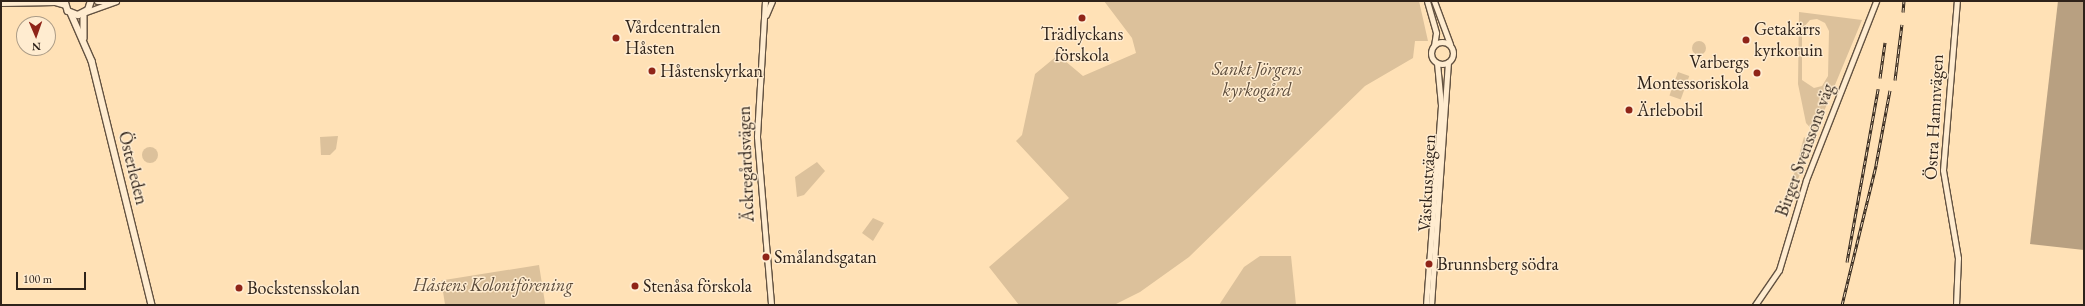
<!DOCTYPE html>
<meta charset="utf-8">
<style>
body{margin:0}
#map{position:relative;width:2085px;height:306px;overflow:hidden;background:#ffe1b6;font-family:"EB Garamond",serif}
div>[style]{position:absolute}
.green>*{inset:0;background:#dcc19b;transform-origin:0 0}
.round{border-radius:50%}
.water>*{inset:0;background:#b8a081}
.roads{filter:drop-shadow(1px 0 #635241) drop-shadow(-1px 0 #635241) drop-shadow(0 1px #635241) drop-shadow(0 -1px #635241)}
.tertiary>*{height:5px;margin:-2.5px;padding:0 2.5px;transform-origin:2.5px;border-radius:2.5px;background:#ffecd0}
.tertiary>.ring{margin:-2.5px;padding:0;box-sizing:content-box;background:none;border:5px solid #ffecd0;border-radius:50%}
.secondary>*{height:5.5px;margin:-2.75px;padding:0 2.75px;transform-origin:2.75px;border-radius:2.75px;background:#ffecd0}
.rail>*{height:3px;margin-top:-1.5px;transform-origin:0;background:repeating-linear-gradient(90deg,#ffecd0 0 4.5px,#2f231a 0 9px);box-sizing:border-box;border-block:1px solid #2f231a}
.dots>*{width:11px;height:11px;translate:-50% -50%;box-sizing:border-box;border:2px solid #ffecd0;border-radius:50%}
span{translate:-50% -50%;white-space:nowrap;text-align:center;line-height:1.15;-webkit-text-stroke:3px #ffecd0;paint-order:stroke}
.poi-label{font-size:18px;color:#2f231a}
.left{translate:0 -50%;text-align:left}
.right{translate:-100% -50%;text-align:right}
.park-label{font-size:18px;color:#5a4a3a;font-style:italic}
.street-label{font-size:18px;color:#2f231a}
.frame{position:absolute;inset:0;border:2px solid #2f231a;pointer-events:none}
.north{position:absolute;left:16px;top:16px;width:40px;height:40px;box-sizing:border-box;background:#ffecd0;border:1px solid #ac9c87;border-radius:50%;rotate:178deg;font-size:11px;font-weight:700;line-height:16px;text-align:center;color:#2f231a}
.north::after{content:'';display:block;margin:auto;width:14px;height:18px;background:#8f2418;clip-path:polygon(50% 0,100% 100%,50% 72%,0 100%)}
.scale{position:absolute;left:16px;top:272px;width:70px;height:18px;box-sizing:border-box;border:2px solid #2f231a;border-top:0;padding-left:5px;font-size:12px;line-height:14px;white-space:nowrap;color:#2f231a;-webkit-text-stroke:3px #ffecd0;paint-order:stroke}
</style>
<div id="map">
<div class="green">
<i style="clip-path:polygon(1104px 1px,1419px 1px,1428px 41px,1415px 41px,1413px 58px,1365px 86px,1189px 257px,1140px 292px,1114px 305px,1019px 305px,989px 267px,1069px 198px,1016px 141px,1022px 135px,1035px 74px,1058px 55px,1083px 76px,1136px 53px,1132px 38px)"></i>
<i style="clip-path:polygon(evenodd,1799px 12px,1862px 20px,1815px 133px,1806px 123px,1798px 84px,1799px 12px,1817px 19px,1825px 23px,1829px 31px,1828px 76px,1822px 86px,1814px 88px,1802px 80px,1802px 29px,1810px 20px,1817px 19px)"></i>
<i class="round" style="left:1692px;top:41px;width:14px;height:14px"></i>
<i style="left:1678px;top:72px;width:12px;height:25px;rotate:20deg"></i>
<i style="clip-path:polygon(338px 136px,336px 149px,330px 155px,321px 155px,320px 137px)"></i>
<i style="clip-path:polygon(1804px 137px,1810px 142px,1809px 151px,1793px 192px,1788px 197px)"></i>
<i class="round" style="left:142px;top:147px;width:16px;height:16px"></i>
<i style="clip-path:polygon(817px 162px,825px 171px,804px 195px,797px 197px,795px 177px)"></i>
<i style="clip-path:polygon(873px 218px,884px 223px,873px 241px,862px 233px)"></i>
<i style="clip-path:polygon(1260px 256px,1291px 256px,1296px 305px,1219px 305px,1244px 267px)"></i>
<i style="left:539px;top:265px;width:40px;height:99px;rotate:81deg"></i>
</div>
<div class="water">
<i style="clip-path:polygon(2058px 1px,2084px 1px,2084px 250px,2030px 244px)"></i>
</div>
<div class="roads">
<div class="tertiary">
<i style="left:97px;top:1px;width:13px"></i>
<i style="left:765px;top:1px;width:136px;rotate:93.4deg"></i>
<i style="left:757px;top:137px;width:169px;rotate:85.2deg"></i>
<i style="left:1427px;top:1px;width:33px;rotate:74deg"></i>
<i style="left:1436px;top:33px;width:12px;rotate:99deg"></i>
<i style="left:1434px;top:1px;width:46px;rotate:69.6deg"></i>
<i style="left:1px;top:3px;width:54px;rotate:-1.1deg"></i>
<i style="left:55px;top:2px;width:10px;rotate:17deg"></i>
<i style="left:86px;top:12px;width:32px;rotate:-20deg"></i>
<i style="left:766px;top:15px;width:15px;rotate:-67deg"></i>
<i class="ring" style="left:1431px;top:42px;width:17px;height:17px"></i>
<i style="left:1426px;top:305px;width:201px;rotate:-85.7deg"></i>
<i style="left:1441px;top:105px;width:42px;rotate:-95.4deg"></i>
<i style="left:1431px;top:305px;width:243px;rotate:-86deg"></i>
<i style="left:1755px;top:305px;width:42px;rotate:-55.6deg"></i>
<i style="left:1779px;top:270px;width:94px;rotate:-73.3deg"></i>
<i style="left:1806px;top:180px;width:192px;rotate:-68.6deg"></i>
<i style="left:1956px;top:305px;width:47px;rotate:-87.6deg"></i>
<i style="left:1958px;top:258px;width:89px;rotate:-99.7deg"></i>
<i style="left:1943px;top:170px;width:170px;rotate:-85.3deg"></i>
</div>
<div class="secondary">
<i style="left:65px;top:1px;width:10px;rotate:73deg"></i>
<i style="left:68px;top:11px;width:11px;rotate:22deg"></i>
<i style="left:78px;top:15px;width:11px;rotate:-27deg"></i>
<i style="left:88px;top:10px;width:9px;rotate:-72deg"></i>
<i style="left:71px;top:13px;width:52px;rotate:66.4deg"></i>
<i style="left:92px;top:61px;width:251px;rotate:76.2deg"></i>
<i style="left:84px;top:14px;width:24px;rotate:90deg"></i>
</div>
</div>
<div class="rail">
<i style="left:1903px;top:12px;width:11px;rotate:-85deg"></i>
<i style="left:1880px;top:78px;width:36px;rotate:-82deg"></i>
<i style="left:1895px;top:80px;width:56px;rotate:-82.9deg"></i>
<i style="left:1847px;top:262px;width:176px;rotate:-79.8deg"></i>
<i style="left:1842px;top:305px;width:144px;rotate:-76.3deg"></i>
<i style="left:1876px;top:165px;width:76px;rotate:-79.4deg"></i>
</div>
<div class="dots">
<i style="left:1082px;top:18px;background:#8f2418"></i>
<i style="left:616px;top:38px;background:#8f2418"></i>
<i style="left:1746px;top:40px;background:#8f2418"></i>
<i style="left:652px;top:71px;background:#8f2418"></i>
<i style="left:1757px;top:73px;background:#8f2418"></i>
<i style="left:1629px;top:110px;background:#8f2418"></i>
<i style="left:766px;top:257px;background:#8f2418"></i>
<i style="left:1429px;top:264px;background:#8f2418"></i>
<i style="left:635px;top:286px;background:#8f2418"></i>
<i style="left:239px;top:288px;background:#8f2418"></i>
</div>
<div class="poi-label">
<span class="left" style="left:625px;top:38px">Vårdcentralen<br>Håsten</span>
<span class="left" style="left:1754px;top:40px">Getakärrs<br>kyrkoruin</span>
<span style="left:1082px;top:45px">Trädlyckans<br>förskola</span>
<span class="right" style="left:1749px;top:73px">Varbergs<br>Montessoriskola</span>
<span class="left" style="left:660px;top:71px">Håstenskyrkan</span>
<span class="left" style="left:1637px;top:110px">Ärlebobil</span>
<span class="left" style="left:774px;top:257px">Smålandsgatan</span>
<span class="left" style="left:1437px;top:264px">Brunnsberg södra</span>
<span class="left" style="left:643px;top:286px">Stenåsa förskola</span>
<span class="left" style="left:247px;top:288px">Bockstensskolan</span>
</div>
<div class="park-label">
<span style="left:1257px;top:80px">Sankt Jörgens<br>kyrkogård</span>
<span style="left:493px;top:285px">Håstens Koloniförening</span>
</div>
<div class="street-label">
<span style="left:1934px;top:117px;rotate:-87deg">Östra Hamnvägen</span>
<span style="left:1805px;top:150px;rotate:-70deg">Birger Svenssons väg</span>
<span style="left:746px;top:164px;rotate:-92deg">Äckregårdsvägen</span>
<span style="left:133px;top:168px;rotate:76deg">Österleden</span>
<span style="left:1427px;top:183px;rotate:-87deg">Västkustvägen</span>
</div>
<div class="frame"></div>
<div class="north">N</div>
<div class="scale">100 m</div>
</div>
